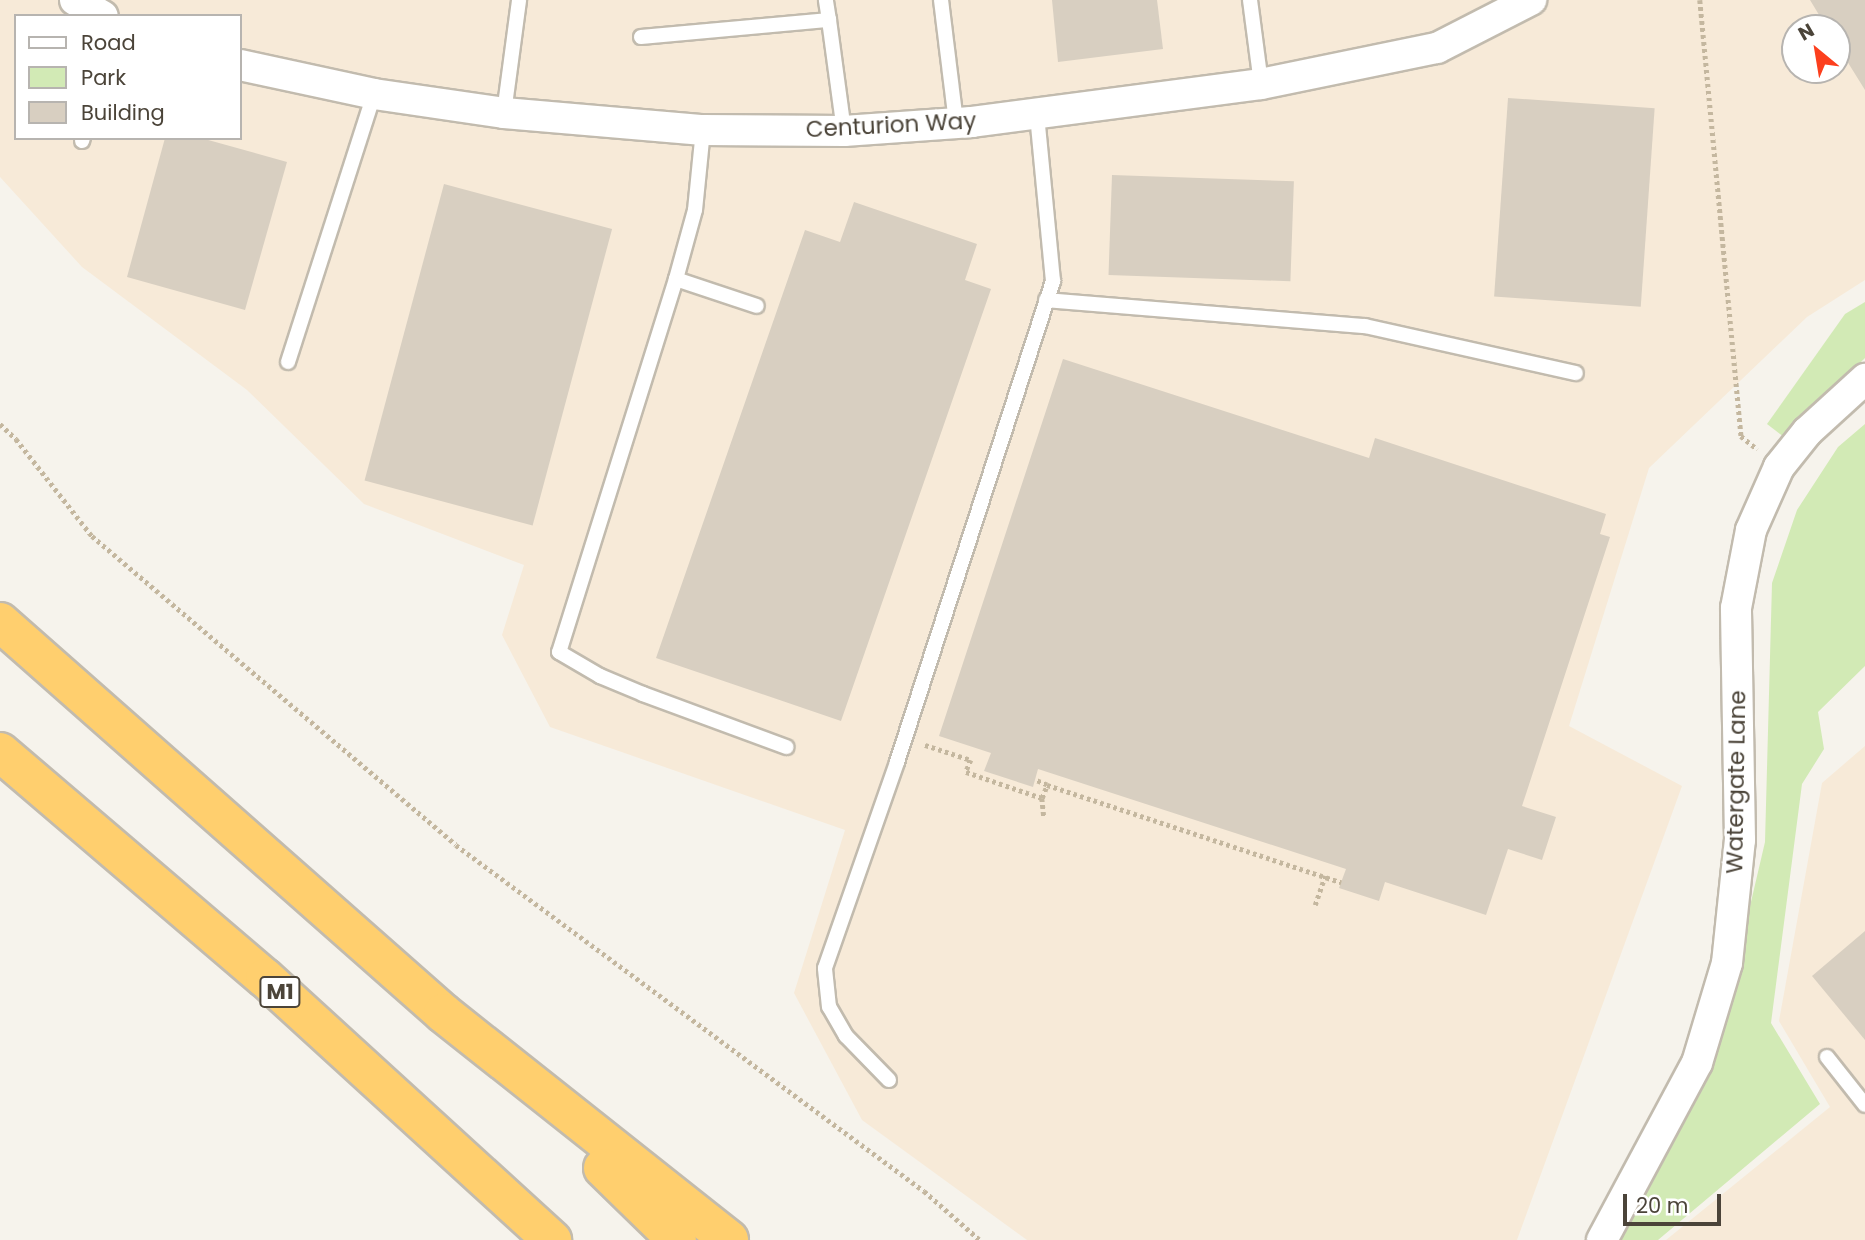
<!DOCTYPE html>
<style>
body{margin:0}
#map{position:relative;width:1865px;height:1240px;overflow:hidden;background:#f6f3ec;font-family:Poppins,sans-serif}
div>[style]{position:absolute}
.commercial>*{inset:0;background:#f7ead8}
.green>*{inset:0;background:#d2eab5}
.building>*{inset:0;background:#d8cfc1;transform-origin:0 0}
.path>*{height:4.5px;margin-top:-2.25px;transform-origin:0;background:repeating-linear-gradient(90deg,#c4b79f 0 3.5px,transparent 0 7px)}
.roads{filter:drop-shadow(2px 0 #c2bbae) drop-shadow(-2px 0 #c2bbae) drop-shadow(0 2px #c2bbae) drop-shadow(0 -2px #c2bbae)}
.service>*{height:14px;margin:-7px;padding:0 7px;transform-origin:7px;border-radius:7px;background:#fff}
.minor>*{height:30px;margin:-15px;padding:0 15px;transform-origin:15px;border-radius:15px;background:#fff}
.motorway>*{height:38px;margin:-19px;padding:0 19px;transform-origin:19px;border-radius:19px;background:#ffcf6e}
span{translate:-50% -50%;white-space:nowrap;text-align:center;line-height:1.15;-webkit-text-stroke:5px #fff;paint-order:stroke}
.shield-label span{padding:2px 5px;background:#fff;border:2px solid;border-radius:5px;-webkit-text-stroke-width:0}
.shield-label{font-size:21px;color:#4b4439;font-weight:700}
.street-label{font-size:23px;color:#4b4439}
.legend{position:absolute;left:14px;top:14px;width:228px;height:126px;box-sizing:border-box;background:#fff;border:2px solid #b7b4b0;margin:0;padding:9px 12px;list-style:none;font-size:21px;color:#4b4439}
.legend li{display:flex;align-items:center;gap:14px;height:35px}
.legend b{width:35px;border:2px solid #b7b4b0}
.north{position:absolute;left:1781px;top:14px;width:70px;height:70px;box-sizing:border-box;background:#fff;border:2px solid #b7b4b0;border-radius:50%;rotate:330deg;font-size:19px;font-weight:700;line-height:28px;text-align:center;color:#4b4439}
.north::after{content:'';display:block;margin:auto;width:24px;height:32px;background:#fc3f1d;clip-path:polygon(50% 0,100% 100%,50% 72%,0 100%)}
.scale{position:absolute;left:1623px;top:1194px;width:98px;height:32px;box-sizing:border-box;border:4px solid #4b4439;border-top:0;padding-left:9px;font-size:21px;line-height:24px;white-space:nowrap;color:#4b4439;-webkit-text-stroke:5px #fff;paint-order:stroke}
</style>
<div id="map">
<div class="commercial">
<i style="clip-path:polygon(evenodd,0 0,1865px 0,1865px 280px,1807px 317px,1649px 468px,1569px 726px,1682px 786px,1517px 1240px,1027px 1240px,862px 1120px,794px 993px,845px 830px,550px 727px,502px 635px,524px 565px,364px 504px,247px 390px,82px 267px,0 177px,0 0,16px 16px,240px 16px,240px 138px,16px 138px,16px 16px,0 0,1795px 28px,1837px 28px,1837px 70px,1795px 70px,1795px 28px)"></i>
<i style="clip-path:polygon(1865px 746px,1865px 1240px,1666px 1240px,1830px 1107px,1779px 1021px,1822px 783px)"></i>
</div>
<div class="green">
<i style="clip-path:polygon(1865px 302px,1865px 358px,1784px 437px,1767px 424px,1845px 314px)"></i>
<i style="clip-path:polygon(1865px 424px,1865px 666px,1818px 712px,1824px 749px,1802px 784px,1771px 1023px,1820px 1104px,1658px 1240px,1618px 1240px,1718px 1043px,1765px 842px,1772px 583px,1797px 510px,1838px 447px)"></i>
</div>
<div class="building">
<i style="clip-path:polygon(1052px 0,1157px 0,1163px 49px,1058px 62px)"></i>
<i style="clip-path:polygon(1810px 0,1865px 0,1865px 90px,1837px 45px,1837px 28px,1827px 28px)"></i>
<i style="left:1508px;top:98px;width:147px;height:199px;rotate:4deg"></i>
<i style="clip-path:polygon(165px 138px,201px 138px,287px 162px,245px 310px,127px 277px)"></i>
<i style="left:1112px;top:175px;width:182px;height:100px;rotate:2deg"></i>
<i style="left:444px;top:184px;width:174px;height:307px;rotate:15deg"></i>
<i style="clip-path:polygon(854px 202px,977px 244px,965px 280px,991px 289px,841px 721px,656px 658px,805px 230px,840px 242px)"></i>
<i style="clip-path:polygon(1063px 359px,1369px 458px,1375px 438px,1606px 514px,1600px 534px,1610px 537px,1522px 806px,1556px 817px,1542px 860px,1508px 849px,1486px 915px,1385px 882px,1379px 901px,1339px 888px,1346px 869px,1038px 769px,1033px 787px,984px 771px,991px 753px,939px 736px)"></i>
<i style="clip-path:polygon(1865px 931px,1865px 1040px,1812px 976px)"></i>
</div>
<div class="path">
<i style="left:1700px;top:0;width:438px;rotate:84.6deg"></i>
<i style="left:1741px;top:436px;width:21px;rotate:39deg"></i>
<i style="left:0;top:424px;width:22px;rotate:43deg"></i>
<i style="left:16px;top:439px;width:123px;rotate:51.9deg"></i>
<i style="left:92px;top:536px;width:477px;rotate:40.3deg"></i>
<i style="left:456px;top:845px;width:582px;rotate:36.48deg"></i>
<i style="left:924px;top:1191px;width:74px;rotate:41.2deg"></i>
<i style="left:925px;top:745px;width:48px;rotate:18.1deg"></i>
<i style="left:971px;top:760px;width:13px;rotate:113deg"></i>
<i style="left:966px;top:772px;width:80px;rotate:18.9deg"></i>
<i style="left:1042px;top:798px;width:14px;rotate:-69deg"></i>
<i style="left:1047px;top:785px;width:13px;rotate:-157deg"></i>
<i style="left:1047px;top:785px;width:310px;rotate:18.3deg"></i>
<i style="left:1042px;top:798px;width:18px;rotate:84deg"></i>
<i style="left:1315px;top:905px;width:31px;rotate:-71deg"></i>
</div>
<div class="roads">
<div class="service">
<i style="left:941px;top:0;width:124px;rotate:83deg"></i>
<i style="left:1250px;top:0;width:85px;rotate:82.5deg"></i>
<i style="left:829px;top:20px;width:112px;rotate:82.3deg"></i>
<i style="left:641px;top:37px;width:189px;rotate:-5.2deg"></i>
<i style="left:829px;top:20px;width:20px;rotate:-99deg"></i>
<i style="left:504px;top:113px;width:114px;rotate:-82.4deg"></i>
<i style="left:703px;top:130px;width:80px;rotate:95.7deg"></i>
<i style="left:695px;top:210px;width:72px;rotate:105.4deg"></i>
<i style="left:676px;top:279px;width:391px;rotate:107.4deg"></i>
<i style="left:559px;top:652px;width:48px;rotate:30.3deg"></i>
<i style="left:600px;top:676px;width:47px;rotate:22.7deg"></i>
<i style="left:643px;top:694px;width:153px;rotate:20.3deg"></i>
<i style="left:82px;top:141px;width:3px;rotate:-72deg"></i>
<i style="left:676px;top:279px;width:85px;rotate:18.4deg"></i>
<i style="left:1046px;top:300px;width:320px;rotate:4.7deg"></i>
<i style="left:1365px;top:326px;width:216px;rotate:12.6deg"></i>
<i style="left:288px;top:362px;width:281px;rotate:-72.2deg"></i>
<i style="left:1827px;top:1057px;width:61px;rotate:51.6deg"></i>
<i style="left:889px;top:1080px;width:62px;rotate:-134.3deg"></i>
<i style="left:846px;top:1036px;width:34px;rotate:-120deg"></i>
<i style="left:829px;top:1007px;width:39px;rotate:-96deg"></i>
<i style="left:825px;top:968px;width:218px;rotate:-70.7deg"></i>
<i style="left:897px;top:762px;width:506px;rotate:-72.03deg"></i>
<i style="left:1053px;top:281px;width:168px;rotate:-95.5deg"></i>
</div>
<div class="minor">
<i style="left:75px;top:0;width:32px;rotate:30deg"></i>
<i style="left:240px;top:65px;width:137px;rotate:12.2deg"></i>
<i style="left:374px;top:94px;width:131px;rotate:8.3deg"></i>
<i style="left:504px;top:113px;width:200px;rotate:4.9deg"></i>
<i style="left:703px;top:130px;width:141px;rotate:0.4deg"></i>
<i style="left:844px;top:131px;width:128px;rotate:-4deg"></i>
<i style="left:972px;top:122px;width:291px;rotate:-7.5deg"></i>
<i style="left:1261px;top:84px;width:180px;rotate:-11.6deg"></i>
<i style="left:1437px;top:48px;width:106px;rotate:-27.1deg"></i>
<i style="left:1602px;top:1240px;width:201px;rotate:-61.8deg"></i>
<i style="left:1697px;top:1063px;width:104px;rotate:-73.3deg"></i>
<i style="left:1727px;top:963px;width:124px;rotate:-84deg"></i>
<i style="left:1740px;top:840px;width:232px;rotate:-91deg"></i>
<i style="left:1736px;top:608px;width:79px;rotate:-79.1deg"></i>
<i style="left:1751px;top:530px;width:69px;rotate:-66deg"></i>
<i style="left:1779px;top:467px;width:45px;rotate:-51.3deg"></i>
<i style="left:1807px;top:432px;width:79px;rotate:-42.4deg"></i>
</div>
<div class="motorway">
<i style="left:0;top:622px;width:591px;rotate:41.43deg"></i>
<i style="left:443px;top:1013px;width:365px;rotate:38.4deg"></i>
<i style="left:0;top:752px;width:348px;rotate:40.5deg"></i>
<i style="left:265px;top:978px;width:389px;rotate:42.4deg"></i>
<i style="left:603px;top:1168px;width:103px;rotate:44.2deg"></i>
</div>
</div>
<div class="shield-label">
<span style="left:280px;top:992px">M1</span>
</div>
<div class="street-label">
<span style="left:891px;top:125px;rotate:-3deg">Centurion Way</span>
<span style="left:1736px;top:782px;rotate:-89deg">Watergate Lane</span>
</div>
<ul class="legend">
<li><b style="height:9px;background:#fff"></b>Road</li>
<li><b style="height:19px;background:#d2eab5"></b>Park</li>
<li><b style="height:19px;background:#d8cfc1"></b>Building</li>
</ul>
<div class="north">N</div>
<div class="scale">20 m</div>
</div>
